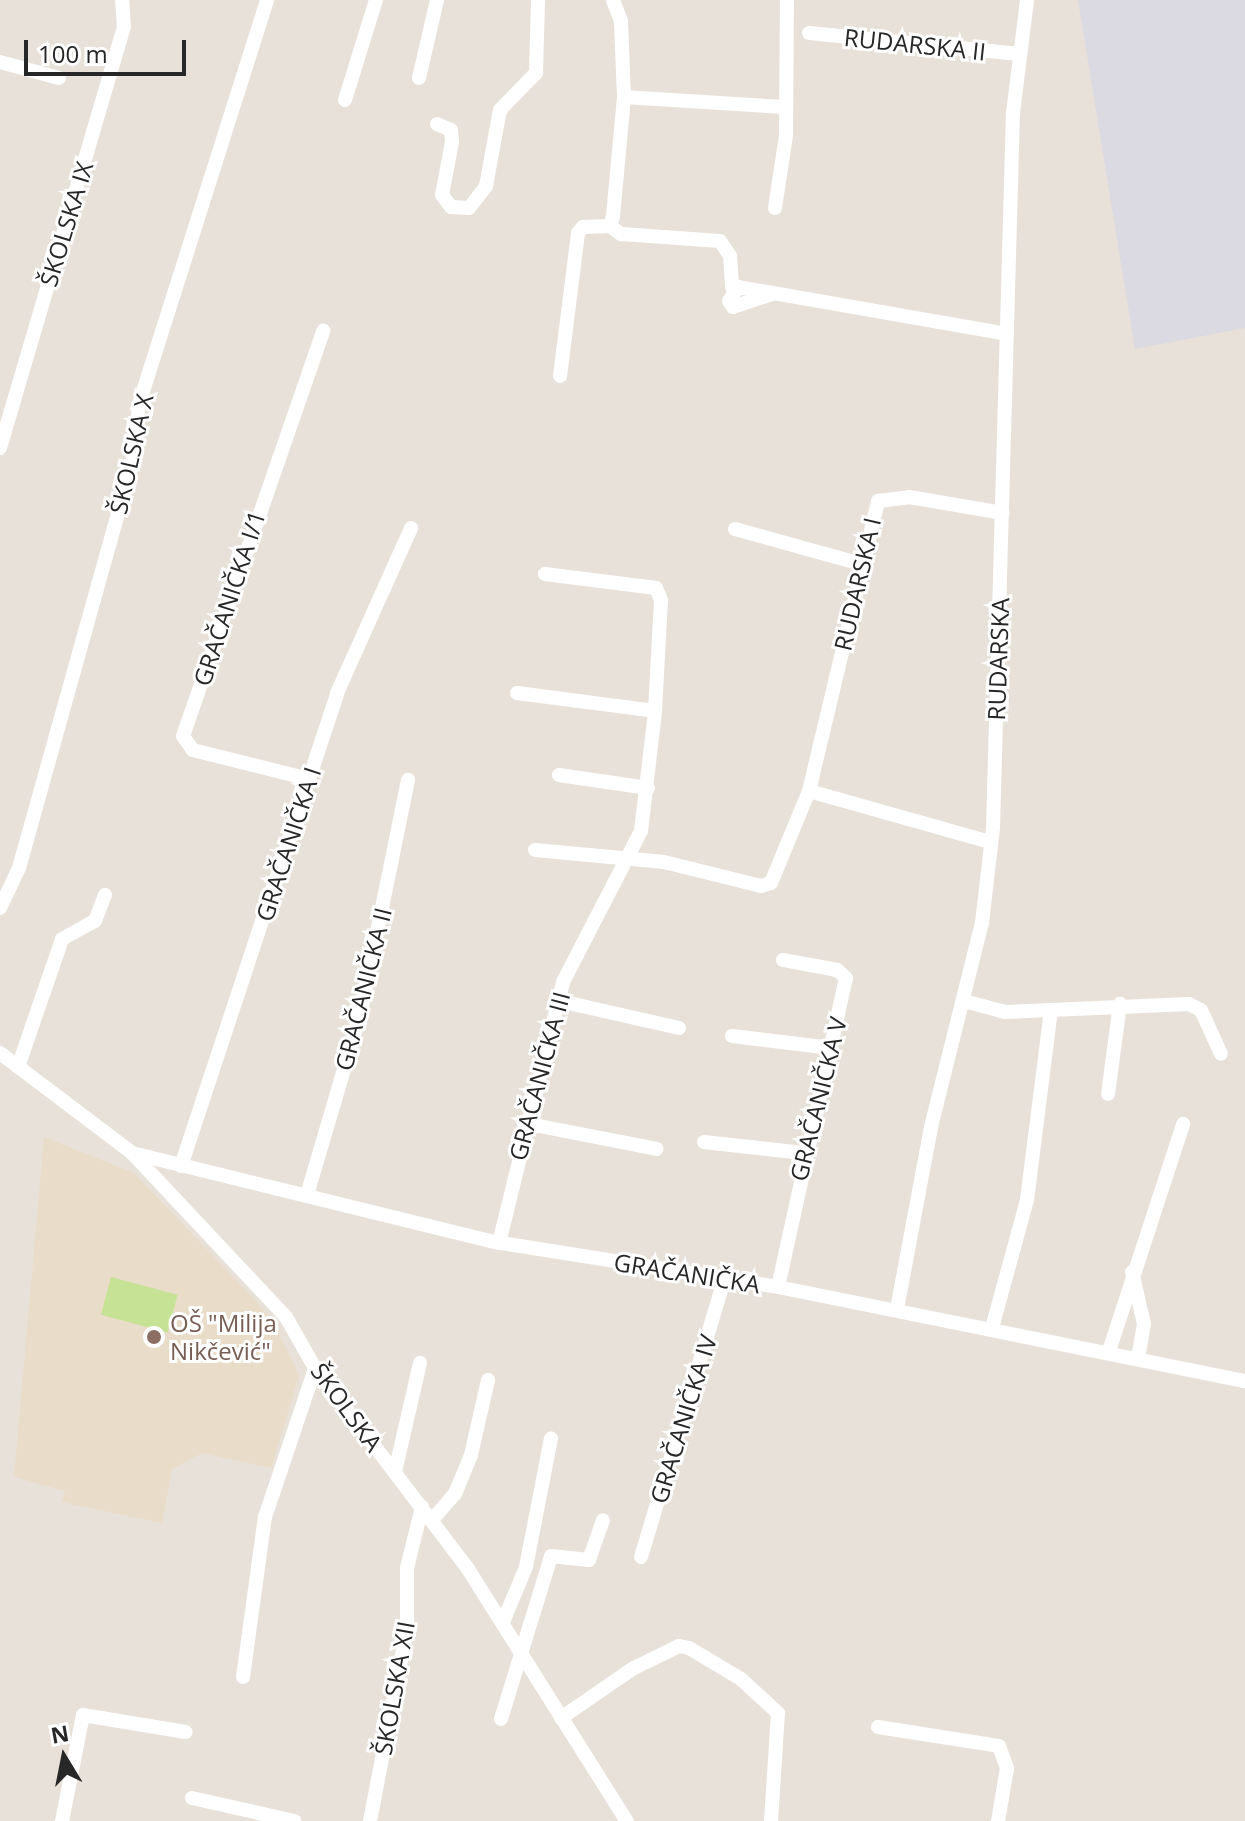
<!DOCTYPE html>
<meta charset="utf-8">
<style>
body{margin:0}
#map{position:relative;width:1245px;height:1821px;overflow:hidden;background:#e8e1d9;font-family:"Open Sans",sans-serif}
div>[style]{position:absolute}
.industrial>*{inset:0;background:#dbd9e1}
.education>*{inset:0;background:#e9ddc9}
.pitch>*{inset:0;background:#c6e295;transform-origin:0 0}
.minor>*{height:14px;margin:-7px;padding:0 7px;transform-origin:7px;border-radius:7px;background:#fff}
.dots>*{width:22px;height:22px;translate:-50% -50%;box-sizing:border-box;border:4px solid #fff;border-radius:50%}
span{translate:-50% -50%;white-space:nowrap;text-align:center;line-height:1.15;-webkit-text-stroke:6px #fff;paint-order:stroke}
.street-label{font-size:24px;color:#272727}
.education-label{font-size:24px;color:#785e54}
.left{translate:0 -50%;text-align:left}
.north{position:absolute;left:24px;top:1717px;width:80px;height:80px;-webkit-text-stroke:6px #fff;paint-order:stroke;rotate:350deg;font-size:22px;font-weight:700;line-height:32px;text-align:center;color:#272727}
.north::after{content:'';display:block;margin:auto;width:28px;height:36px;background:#272727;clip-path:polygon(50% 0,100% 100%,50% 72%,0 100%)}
.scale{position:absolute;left:24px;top:40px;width:162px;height:36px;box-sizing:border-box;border:4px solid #272727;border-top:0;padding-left:10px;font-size:24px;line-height:28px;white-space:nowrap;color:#272727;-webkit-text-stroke:6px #fff;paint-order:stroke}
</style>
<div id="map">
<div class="industrial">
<i style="clip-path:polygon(1078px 0,1245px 0,1245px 328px,1135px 349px)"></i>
</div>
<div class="education">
<i style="clip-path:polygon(44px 1137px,134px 1173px,255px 1300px,277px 1328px,299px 1376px,271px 1468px,202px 1453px,172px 1469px,162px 1523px,62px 1502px,65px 1491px,14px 1477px)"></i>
</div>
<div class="pitch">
<i style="left:111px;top:1277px;width:69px;height:39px;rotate:15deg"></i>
</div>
<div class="minor">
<i style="left:809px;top:33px;width:212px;rotate:5.7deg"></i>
<i style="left:0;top:62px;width:61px;rotate:15.2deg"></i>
<i style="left:419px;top:78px;width:80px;rotate:-77deg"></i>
<i style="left:624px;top:97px;width:160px;rotate:3.6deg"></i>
<i style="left:345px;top:100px;width:105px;rotate:-72.8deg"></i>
<i style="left:437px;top:124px;width:15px;rotate:23deg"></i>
<i style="left:451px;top:130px;width:12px;rotate:85deg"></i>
<i style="left:452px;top:142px;width:54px;rotate:100.7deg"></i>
<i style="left:442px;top:195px;width:15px;rotate:53deg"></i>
<i style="left:451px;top:207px;width:18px;rotate:3deg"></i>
<i style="left:469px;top:208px;width:28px;rotate:-52deg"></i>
<i style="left:486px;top:186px;width:77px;rotate:-79.6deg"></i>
<i style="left:500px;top:110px;width:52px;rotate:-45.8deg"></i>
<i style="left:536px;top:73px;width:73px;rotate:-88.4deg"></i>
<i style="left:775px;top:208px;width:74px;rotate:-81.4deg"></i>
<i style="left:786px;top:135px;width:135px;rotate:-89.6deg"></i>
<i style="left:610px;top:226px;width:14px;rotate:36deg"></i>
<i style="left:621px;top:234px;width:99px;rotate:4deg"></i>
<i style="left:720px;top:241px;width:18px;rotate:56deg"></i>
<i style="left:730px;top:256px;width:32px;rotate:86deg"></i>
<i style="left:772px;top:294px;width:41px;rotate:161.6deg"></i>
<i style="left:733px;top:307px;width:7px;rotate:-124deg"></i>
<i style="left:729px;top:301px;width:17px;rotate:-57deg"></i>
<i style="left:738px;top:287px;width:273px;rotate:9.9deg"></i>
<i style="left:560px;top:376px;width:144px;rotate:-82.8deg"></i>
<i style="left:578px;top:233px;width:8px;rotate:-50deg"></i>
<i style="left:583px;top:227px;width:27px;rotate:-2deg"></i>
<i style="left:610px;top:226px;width:10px;rotate:-73deg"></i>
<i style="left:613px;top:216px;width:120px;rotate:-84.7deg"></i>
<i style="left:624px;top:97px;width:76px;rotate:-92.3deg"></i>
<i style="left:621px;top:21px;width:22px;rotate:-111deg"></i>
<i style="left:0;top:448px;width:439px;rotate:-73.6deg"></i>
<i style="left:124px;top:27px;width:27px;rotate:-94deg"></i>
<i style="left:735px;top:529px;width:131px;rotate:15.5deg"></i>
<i style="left:517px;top:693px;width:139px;rotate:7.4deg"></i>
<i style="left:559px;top:775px;width:90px;rotate:8.3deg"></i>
<i style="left:309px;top:779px;width:120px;rotate:-166deg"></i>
<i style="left:193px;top:750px;width:17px;rotate:-126deg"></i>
<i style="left:183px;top:736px;width:429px;rotate:-70.9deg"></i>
<i style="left:809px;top:791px;width:298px;rotate:-76.6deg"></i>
<i style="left:878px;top:501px;width:31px;rotate:-7deg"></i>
<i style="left:909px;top:497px;width:95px;rotate:9.7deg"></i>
<i style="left:535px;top:850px;width:130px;rotate:5.3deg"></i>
<i style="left:664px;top:862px;width:100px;rotate:13.9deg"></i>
<i style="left:761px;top:886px;width:10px;rotate:-17deg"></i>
<i style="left:771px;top:883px;width:100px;rotate:-67.6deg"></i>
<i style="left:809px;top:791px;width:189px;rotate:15.7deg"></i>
<i style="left:0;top:908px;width:44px;rotate:-64.6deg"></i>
<i style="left:19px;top:868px;width:429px;rotate:-74.4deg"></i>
<i style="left:134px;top:455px;width:51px;rotate:-84.4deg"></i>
<i style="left:139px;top:404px;width:424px;rotate:-72.4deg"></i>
<i style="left:560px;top:1001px;width:122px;rotate:12.8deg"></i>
<i style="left:964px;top:1001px;width:42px;rotate:15deg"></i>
<i style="left:1005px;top:1012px;width:184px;rotate:-2.5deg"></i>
<i style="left:1189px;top:1004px;width:13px;rotate:27deg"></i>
<i style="left:1201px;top:1010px;width:48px;rotate:65.6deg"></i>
<i style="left:732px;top:1036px;width:100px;rotate:6.9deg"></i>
<i style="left:0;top:1053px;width:166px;rotate:37.1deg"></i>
<i style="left:132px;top:1153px;width:225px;rotate:46.8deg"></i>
<i style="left:286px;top:1317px;width:59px;rotate:60.4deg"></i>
<i style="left:315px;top:1368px;width:253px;rotate:52.7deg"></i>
<i style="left:468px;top:1569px;width:298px;rotate:57.8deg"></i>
<i style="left:18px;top:1067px;width:135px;rotate:-71deg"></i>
<i style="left:62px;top:939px;width:38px;rotate:-29deg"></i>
<i style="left:95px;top:921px;width:28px;rotate:-69deg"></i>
<i style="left:1108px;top:1094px;width:91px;rotate:-82.4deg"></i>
<i style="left:524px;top:1123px;width:135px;rotate:11.1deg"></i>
<i style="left:704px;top:1142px;width:100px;rotate:6.3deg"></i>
<i style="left:132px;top:1153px;width:374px;rotate:13.8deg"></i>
<i style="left:495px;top:1242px;width:287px;rotate:9deg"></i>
<i style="left:778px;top:1287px;width:476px;rotate:11.4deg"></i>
<i style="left:181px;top:1166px;width:498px;rotate:-71.7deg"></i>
<i style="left:337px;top:693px;width:181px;rotate:-65.8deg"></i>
<i style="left:307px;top:1195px;width:192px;rotate:-73.6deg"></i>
<i style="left:361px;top:1011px;width:236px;rotate:-78.5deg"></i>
<i style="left:499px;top:1243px;width:269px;rotate:-76.2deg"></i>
<i style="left:563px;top:982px;width:170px;rotate:-62.7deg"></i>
<i style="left:641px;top:831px;width:121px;rotate:-83.3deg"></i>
<i style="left:655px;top:711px;width:111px;rotate:-86.9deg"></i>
<i style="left:661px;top:600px;width:13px;rotate:-113deg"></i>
<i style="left:656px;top:588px;width:112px;rotate:-172.8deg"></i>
<i style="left:1132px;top:1272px;width:53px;rotate:77deg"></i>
<i style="left:1144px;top:1324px;width:34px;rotate:100deg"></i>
<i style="left:778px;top:1287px;width:316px;rotate:-77.6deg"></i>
<i style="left:846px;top:978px;width:12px;rotate:-138deg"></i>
<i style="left:837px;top:970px;width:55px;rotate:-169.5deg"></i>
<i style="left:897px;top:1309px;width:185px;rotate:-79.4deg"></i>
<i style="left:931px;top:1127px;width:210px;rotate:-76deg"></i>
<i style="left:982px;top:923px;width:96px;rotate:-83.4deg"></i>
<i style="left:993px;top:828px;width:715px;rotate:-88.4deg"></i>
<i style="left:1013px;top:113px;width:114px;rotate:-82.9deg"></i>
<i style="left:992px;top:1328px;width:133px;rotate:-74.7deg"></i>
<i style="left:1027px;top:1200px;width:191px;rotate:-82.8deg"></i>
<i style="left:1109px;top:1351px;width:239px;rotate:-71.9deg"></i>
<i style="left:395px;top:1472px;width:112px;rotate:-77.1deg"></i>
<i style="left:432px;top:1520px;width:35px;rotate:-49deg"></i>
<i style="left:455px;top:1494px;width:42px;rotate:-67.7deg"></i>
<i style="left:471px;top:1455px;width:77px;rotate:-77.2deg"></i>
<i style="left:641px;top:1557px;width:289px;rotate:-73.3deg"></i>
<i style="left:503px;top:1622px;width:60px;rotate:-67.3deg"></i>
<i style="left:526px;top:1567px;width:131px;rotate:-79deg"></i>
<i style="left:243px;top:1677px;width:162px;rotate:-82.2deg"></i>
<i style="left:265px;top:1517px;width:157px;rotate:-71.4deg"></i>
<i style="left:561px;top:1718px;width:86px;rotate:-34.6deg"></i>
<i style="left:632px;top:1669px;width:52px;rotate:-26.1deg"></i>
<i style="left:679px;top:1646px;width:10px;rotate:11deg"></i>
<i style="left:689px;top:1648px;width:61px;rotate:30.8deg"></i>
<i style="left:741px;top:1679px;width:50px;rotate:42.6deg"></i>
<i style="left:778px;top:1713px;width:108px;rotate:93.7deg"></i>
<i style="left:501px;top:1719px;width:170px;rotate:-72.9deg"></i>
<i style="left:551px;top:1556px;width:38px;rotate:6deg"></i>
<i style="left:589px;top:1560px;width:42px;rotate:-70.7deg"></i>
<i style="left:878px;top:1727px;width:122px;rotate:8.9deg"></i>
<i style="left:999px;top:1746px;width:23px;rotate:70deg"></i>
<i style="left:1007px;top:1768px;width:54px;rotate:99.6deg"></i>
<i style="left:192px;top:1798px;width:105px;rotate:12.7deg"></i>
<i style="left:62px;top:1821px;width:108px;rotate:-78.8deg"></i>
<i style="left:83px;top:1715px;width:104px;rotate:9.4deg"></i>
<i style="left:370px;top:1821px;width:197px;rotate:-79.1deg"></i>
<i style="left:407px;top:1628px;width:60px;rotate:-90deg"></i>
<i style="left:407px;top:1568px;width:63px;rotate:-76.2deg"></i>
</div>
<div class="dots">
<i style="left:154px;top:1337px;background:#8d6e63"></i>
</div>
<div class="street-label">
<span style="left:915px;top:44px;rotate:6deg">RUDARSKA II</span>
<span style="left:66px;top:224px;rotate:-73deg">ŠKOLSKA IX</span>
<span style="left:131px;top:454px;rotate:-77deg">ŠKOLSKA X</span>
<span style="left:857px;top:584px;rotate:-77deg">RUDARSKA I</span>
<span style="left:229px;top:598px;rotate:-72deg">GRAČANIČKA I/1</span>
<span style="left:998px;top:659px;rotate:-88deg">RUDARSKA</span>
<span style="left:288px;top:844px;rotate:-72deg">GRAČANIČKA I</span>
<span style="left:363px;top:989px;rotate:-76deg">GRAČANIČKA II</span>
<span style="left:539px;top:1076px;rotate:-75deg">GRAČANIČKA III</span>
<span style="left:818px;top:1099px;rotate:-76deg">GRAČANIČKA V</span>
<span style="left:687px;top:1273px;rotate:9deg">GRAČANIČKA</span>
<span style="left:347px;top:1407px;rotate:54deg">ŠKOLSKA</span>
<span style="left:683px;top:1419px;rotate:-73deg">GRAČANIČKA IV</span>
<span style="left:394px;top:1688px;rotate:-80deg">ŠKOLSKA XII</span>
</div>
<div class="education-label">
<span class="left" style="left:170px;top:1337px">OŠ "Milija<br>Nikčević"</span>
</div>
<div class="north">N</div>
<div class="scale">100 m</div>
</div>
